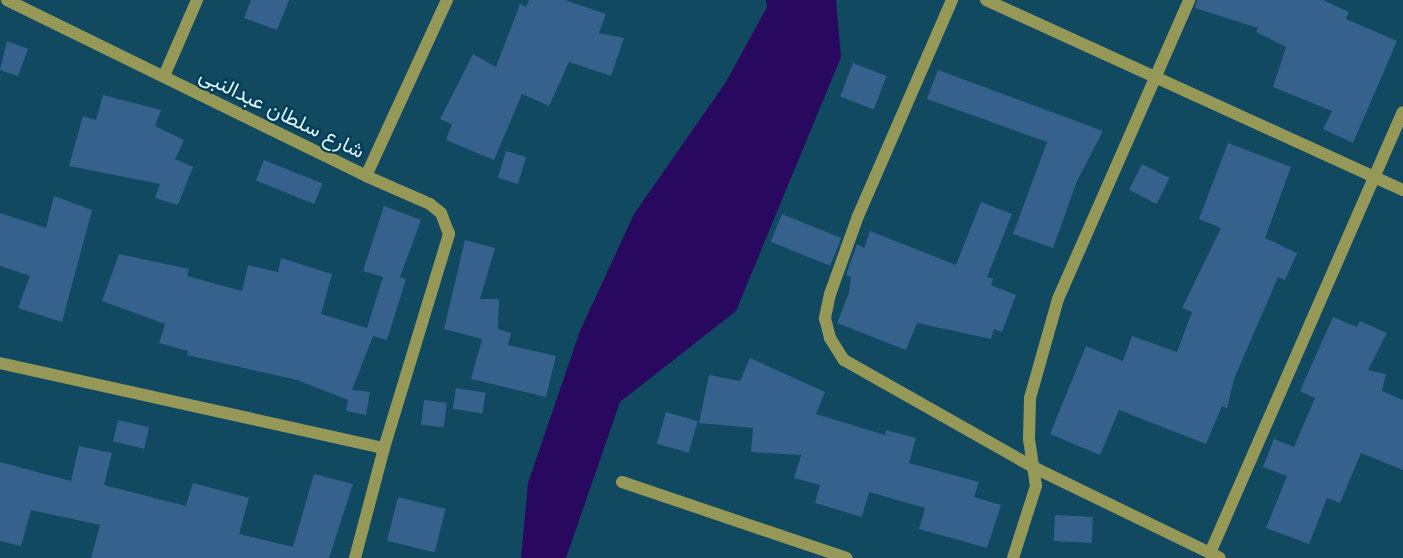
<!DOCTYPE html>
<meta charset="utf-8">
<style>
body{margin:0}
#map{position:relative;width:1403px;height:558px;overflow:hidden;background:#104960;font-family:Poppins,Vazirmatn,sans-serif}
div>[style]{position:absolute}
.water>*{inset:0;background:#28095f}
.building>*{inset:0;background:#35618c;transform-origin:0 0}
.street>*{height:12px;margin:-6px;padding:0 6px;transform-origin:6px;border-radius:6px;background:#969857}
span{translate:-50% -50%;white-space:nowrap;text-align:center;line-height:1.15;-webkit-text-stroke:4.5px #003e55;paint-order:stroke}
.street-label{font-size:21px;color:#ddf1fb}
</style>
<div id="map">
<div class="water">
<i style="clip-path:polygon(766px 0,836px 0,841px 57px,736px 311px,620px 402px,566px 558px,521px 558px,528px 483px,580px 331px,634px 214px,726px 82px,767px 7px)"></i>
</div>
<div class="building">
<i style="clip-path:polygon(251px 0,289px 0,277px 30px,244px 18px)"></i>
<i style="clip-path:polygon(529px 0,565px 0,606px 14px,599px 33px,624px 38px,611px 76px,569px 62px,549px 106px,522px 94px,494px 160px,446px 140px,452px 124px,440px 119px,473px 54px,496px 67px,520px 4px,526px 7px)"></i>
<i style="clip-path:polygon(1197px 0,1323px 0,1349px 12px,1346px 19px,1397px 41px,1353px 143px,1323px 129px,1332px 111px,1273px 87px,1286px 47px,1256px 32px,1258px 28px,1195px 8px)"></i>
<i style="clip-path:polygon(7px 41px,28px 49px,18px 76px,0 70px)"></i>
<i style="left:853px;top:63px;width:36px;height:36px;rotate:21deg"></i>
<i style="clip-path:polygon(938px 70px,1103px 131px,1077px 181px,1053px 248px,1013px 234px,1047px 142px,927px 99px)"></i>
<i style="clip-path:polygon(103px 95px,161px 110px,155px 126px,184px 140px,175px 159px,193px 167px,178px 205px,155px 198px,160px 184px,69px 166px,83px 116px,96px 120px)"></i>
<i style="clip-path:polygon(1228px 143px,1291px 167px,1265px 238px,1297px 253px,1285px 280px,1278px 277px,1234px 379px,1227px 408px,1222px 406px,1206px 444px,1119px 410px,1100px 455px,1050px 434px,1086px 346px,1123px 361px,1132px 336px,1177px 352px,1192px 312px,1182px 308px,1221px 228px,1199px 219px)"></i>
<i style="left:506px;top:151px;width:21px;height:28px;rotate:17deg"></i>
<i style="left:264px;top:160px;width:63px;height:22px;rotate:22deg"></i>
<i style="left:1142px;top:164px;width:31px;height:29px;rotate:27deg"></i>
<i style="clip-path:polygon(54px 196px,92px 210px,62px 322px,18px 308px,30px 276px,0 266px,0 213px,46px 228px)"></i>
<i style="clip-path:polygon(981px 202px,1012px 214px,987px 277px,993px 279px,991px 285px,1016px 295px,1002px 332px,994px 329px,991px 339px,917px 323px,906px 350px,837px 323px,849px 293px,851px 277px,846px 275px,857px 244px,864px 248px,870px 231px,956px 265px)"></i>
<i style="clip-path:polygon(384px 206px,421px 220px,400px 277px,406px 279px,387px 340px,373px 336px,352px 390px,370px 392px,366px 415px,346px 411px,348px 400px,297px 380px,187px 355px,188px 351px,159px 343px,165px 324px,102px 301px,119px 254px,189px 269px,187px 276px,242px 291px,248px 265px,278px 272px,281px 258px,332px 274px,321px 314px,367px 328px,383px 277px,363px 271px)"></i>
<i style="left:782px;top:214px;width:64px;height:30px;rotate:22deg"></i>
<i style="clip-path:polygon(465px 240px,495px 248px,480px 299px,499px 299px,498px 329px,511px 333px,508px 345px,556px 356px,546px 397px,471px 379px,482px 339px,444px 329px)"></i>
<i style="clip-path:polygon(1333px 317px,1357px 327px,1360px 321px,1387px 333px,1368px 370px,1386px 374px,1382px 391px,1403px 400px,1403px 470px,1361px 453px,1340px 503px,1327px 498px,1309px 544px,1266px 528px,1287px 476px,1263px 467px,1274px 439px,1294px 447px,1315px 398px,1300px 391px)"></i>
<i style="clip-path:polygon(750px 358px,825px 392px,816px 414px,885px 435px,886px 430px,916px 438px,909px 463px,979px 482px,974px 497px,1001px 505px,987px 548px,919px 529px,925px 508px,869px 492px,862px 517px,815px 503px,820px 485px,794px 478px,801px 455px,751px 452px,753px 428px,699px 423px,709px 375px,740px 381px)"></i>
<i style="left:456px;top:388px;width:30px;height:21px;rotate:9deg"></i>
<i style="left:424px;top:400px;width:23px;height:25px;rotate:7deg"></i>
<i style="left:666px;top:412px;width:33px;height:33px;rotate:16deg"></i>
<i style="left:118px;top:420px;width:32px;height:22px;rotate:13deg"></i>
<i style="clip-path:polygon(79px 446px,112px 453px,104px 485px,186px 506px,193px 483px,249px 498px,239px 534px,293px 547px,314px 474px,353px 484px,329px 558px,91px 558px,100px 525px,31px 510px,21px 546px,0 541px,0 462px,71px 481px)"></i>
<i style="left:398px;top:497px;width:49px;height:45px;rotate:14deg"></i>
<i style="left:1055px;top:515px;width:38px;height:26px;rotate:3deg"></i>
</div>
<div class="street">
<i style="left:7px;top:0;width:400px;rotate:26.1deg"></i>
<i style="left:366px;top:176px;width:194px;rotate:-65.3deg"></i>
<i style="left:952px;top:0;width:236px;rotate:113.5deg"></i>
<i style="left:858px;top:216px;width:83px;rotate:109.7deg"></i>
<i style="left:830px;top:294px;width:25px;rotate:102deg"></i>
<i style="left:825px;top:318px;width:21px;rotate:76deg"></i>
<i style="left:830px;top:338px;width:26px;rotate:58deg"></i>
<i style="left:844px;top:360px;width:222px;rotate:29.5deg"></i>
<i style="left:1037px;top:469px;width:203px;rotate:25.9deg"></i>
<i style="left:986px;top:0;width:458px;rotate:24.5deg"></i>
<i style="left:164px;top:76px;width:83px;rotate:-66.5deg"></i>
<i style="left:0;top:363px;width:393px;rotate:12.5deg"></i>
<i style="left:384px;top:448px;width:224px;rotate:-73.1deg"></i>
<i style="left:449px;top:234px;width:22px;rotate:-111deg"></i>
<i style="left:441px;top:213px;width:14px;rotate:-141deg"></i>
<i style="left:430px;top:204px;width:70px;rotate:-156.4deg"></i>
<i style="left:622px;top:482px;width:237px;rotate:18.7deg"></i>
<i style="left:1210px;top:553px;width:481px;rotate:-66.4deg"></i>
<i style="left:355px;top:558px;width:114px;rotate:-75.2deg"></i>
<i style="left:1013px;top:558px;width:76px;rotate:-72.3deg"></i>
<i style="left:1036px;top:486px;width:48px;rotate:-98.5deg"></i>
<i style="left:1029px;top:439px;width:41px;rotate:-88.6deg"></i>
<i style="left:1030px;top:398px;width:103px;rotate:-74.2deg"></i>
<i style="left:1058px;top:299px;width:326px;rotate:-66.3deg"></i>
</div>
<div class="street-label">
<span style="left:282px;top:113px;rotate:26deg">شارع سلطان عبدالنبى</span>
</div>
</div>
